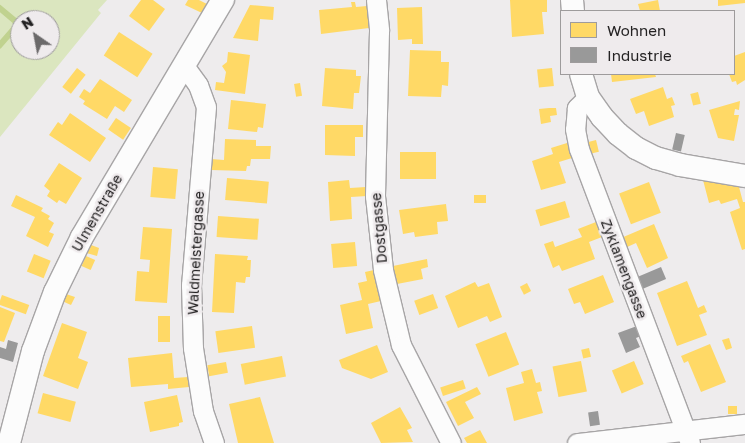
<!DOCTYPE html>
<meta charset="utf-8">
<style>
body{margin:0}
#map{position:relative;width:745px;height:443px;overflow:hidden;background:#eeeced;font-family:"Golos Text",sans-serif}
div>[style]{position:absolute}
.green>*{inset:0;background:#dbe6bf}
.homes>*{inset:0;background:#ffd966;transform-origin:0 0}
.industry>*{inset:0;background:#999;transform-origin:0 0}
.stream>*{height:5.5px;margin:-2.75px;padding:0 2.75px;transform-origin:2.75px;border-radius:2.75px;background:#c0d28f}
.roads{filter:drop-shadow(1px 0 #a7a5a6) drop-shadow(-1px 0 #a7a5a6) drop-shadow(0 1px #a7a5a6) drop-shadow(0 -1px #a7a5a6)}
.minor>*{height:19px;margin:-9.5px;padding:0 9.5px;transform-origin:9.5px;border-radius:9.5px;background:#fcfcfc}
.tertiary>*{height:22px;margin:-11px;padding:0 11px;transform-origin:11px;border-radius:11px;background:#fcfcfc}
span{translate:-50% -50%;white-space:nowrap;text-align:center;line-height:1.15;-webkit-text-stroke:5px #efebed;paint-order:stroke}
.street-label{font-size:14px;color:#242223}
.legend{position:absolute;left:560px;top:10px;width:175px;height:65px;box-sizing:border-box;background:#efebed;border:1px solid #9e9b9c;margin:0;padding:6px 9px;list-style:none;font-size:15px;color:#242223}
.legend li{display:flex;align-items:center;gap:10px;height:25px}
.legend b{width:25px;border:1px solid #9e9b9c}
.north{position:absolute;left:10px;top:10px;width:50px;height:50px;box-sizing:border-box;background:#efebed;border:1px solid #9e9b9c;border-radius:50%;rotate:327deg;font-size:14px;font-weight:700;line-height:20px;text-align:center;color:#242223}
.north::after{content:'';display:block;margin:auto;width:18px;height:22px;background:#6b696a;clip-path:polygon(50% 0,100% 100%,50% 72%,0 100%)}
</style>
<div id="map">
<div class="green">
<i style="clip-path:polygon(evenodd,0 0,107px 0,98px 10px,101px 13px,0 137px,0 0,20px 20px,50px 20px,50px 50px,20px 50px,20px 20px)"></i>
</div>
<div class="homes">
<i style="clip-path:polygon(141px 0,153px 0,165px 9px,149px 31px,129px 16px)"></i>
<i style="clip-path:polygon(188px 0,199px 0,207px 4px,202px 13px,185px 5px)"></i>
<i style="clip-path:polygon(510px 0,547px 0,547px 12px,542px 12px,544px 34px,512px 37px)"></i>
<i style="clip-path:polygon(658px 0,660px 11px,640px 11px,638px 4px)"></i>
<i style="clip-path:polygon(718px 0,745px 0,745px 3px,718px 6px)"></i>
<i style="clip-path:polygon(351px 2px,355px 2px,356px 7px,367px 6px,369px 28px,321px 34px,319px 10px,352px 7px)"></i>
<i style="clip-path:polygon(250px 5px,274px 7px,273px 20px,260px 19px,258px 41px,233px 38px)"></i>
<i style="clip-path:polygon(422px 7px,423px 44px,412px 44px,412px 39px,398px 40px,397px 8px)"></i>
<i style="left:119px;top:32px;width:40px;height:28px;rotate:33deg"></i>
<i style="clip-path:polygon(410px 50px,441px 51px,441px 62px,449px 62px,448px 86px,442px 85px,441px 97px,408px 96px)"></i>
<i style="clip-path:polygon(228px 52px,250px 55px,245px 94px,215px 90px,216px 82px,224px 83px,226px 72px,222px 66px,227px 62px)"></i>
<i style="clip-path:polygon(745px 52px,745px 80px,737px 85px,736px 81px,732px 82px,729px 74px,734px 74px,734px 56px)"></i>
<i style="left:77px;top:68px;width:11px;height:24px;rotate:38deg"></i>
<i style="clip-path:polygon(325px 68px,356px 70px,356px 76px,361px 76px,359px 93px,354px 93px,353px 109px,322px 106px)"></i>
<i style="left:552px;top:68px;width:18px;height:15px;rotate:84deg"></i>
<i style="clip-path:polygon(611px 74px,655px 74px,656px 77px,612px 82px)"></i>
<i style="clip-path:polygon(100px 79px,132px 100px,124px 112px,115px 106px,107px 119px,83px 104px,85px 101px,79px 97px,84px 89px,90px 93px)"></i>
<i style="left:300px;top:83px;width:13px;height:6px;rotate:81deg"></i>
<i style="clip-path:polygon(663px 87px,667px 99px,672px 97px,675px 105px,671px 106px,674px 117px,649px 126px,644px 111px,636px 114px,630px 99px)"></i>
<i style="left:698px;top:92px;width:12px;height:8px;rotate:76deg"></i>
<i style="clip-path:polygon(231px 100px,266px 104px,263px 128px,258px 127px,257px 132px,228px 129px)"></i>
<i style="clip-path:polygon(740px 101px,739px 110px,735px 109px,734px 115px,739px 115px,734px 141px,718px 138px,709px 110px)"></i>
<i style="clip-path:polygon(549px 108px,556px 108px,557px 115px,550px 116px,551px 122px,541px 124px,539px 109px)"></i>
<i style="clip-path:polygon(70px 113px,106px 138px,90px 162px,49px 135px,58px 122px,62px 125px)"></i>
<i style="left:116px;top:118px;width:18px;height:14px;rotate:34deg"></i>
<i style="clip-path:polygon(325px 125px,363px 125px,363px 137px,355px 137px,355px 156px,325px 155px)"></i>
<i style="clip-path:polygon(225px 139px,256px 140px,256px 146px,271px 146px,270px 159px,251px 159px,250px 166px,247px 166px,246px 171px,211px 170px,211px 159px,224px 160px)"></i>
<i style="left:596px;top:140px;width:12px;height:9px;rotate:76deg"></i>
<i style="clip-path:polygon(567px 143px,572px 158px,559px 162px,566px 183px,541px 190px,532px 161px,553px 154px,551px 148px)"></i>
<i style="left:400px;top:152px;width:36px;height:27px"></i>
<i style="clip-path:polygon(59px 163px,82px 178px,66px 204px,59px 200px,57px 203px,47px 196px,50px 191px,44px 186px)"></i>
<i style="left:153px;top:167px;width:25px;height:30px;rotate:5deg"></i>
<i style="left:227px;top:178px;width:42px;height:22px;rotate:5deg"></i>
<i style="clip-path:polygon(349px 180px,350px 188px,366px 187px,367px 196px,351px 197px,352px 219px,330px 221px,328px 182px)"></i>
<i style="clip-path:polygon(703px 180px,739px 187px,743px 202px,745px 202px,745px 249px,742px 250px,730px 212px,740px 208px,737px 199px,721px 204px,719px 200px,709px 203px)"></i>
<i style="left:649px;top:182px;width:33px;height:32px;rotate:69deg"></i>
<i style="clip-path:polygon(16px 195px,43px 208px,41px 211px,50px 216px,48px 219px,54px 223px,49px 232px,54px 234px,48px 247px,26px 236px,35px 217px,11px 206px)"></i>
<i style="left:486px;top:195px;width:8px;height:12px;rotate:90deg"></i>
<i style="left:565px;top:201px;width:17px;height:31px;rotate:73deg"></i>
<i style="clip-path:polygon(446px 204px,448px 221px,437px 222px,438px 234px,415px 237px,414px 232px,403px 234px,399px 210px)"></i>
<i style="left:218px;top:216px;width:41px;height:21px;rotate:4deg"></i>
<i style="clip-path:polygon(596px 222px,602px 237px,589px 242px,595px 259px,562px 271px,559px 265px,553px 268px,544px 244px,553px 241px,555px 247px,582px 237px,578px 229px)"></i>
<i style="clip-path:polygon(654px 224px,668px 258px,647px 268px,636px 243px,625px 248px,621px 238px)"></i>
<i style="clip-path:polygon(143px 227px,172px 229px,167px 303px,135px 301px,137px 271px,149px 272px,150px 260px,140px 259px)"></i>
<i style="left:355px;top:242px;width:24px;height:24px;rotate:85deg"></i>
<i style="clip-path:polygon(86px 243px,99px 248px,97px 256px,83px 252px)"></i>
<i style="left:34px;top:254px;width:18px;height:19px;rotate:22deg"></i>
<i style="clip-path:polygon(215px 254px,248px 256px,247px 260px,251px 260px,250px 277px,246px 277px,245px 283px,236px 282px,234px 313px,212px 312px)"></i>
<i style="left:86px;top:256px;width:10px;height:11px;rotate:24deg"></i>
<i style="clip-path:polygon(427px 259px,428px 267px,421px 269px,423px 279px,397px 284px,393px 266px)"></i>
<i style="clip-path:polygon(374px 270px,381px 301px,368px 304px,373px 328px,346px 334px,340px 305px,362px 300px,358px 283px,367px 281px,365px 272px)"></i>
<i style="clip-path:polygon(603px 275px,614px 302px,585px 314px,580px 302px,574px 304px,568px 289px)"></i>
<i style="clip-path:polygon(687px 281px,698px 308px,704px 305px,707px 312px,699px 315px,707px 335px,677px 346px,657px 293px)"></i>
<i style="clip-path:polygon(475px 282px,478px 287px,489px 283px,502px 317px,490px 322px,487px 316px,458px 328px,445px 296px)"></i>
<i style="left:527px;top:283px;width:9px;height:8px;rotate:63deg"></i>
<i style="clip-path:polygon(66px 294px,75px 297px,71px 305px,62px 301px)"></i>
<i style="left:433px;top:294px;width:15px;height:20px;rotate:70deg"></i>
<i style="left:2px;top:295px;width:29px;height:10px;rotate:20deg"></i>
<i style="clip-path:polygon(0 307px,15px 313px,4px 342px,0 341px)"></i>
<i style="left:158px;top:316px;width:12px;height:26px"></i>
<i style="clip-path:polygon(62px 323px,87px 332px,78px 358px,88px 362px,78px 389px,43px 376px)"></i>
<i style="left:252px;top:326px;width:22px;height:37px;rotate:82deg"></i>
<i style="left:506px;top:332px;width:35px;height:33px;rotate:68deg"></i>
<i style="clip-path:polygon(729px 338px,732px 348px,726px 350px,722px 340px)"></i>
<i style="clip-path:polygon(710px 344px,726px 382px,701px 392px,688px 361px,684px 363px,681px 356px)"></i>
<i style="clip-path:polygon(377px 345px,388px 372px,371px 379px,342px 368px,339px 360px)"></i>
<i style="left:589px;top:348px;width:9px;height:8px;rotate:77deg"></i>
<i style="clip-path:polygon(172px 353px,174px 378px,188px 377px,189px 387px,168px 389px,168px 384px,131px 387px,128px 358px)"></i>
<i style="left:282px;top:356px;width:21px;height:42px;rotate:79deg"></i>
<i style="left:581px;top:361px;width:31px;height:29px;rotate:79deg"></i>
<i style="left:634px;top:361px;width:25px;height:24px;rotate:67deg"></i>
<i style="left:226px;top:362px;width:11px;height:19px;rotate:80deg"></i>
<i style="clip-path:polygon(532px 369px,536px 383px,540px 382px,542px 391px,537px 392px,543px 413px,514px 421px,506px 388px,524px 383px,521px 372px)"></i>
<i style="left:463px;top:380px;width:9px;height:24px;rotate:72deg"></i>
<i style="clip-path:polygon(477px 387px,481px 394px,465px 402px,474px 418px,458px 426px,446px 402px)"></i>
<i style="left:43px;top:393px;width:34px;height:21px;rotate:15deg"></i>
<i style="clip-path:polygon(177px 395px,183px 422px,179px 423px,179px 426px,150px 432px,144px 402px)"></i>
<i style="clip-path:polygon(260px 397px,274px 443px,238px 443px,229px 404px)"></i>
<i style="left:737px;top:406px;width:8px;height:9px;rotate:90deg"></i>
<i style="clip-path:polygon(400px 407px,412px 428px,407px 430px,413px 442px,381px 443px,371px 423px)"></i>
<i style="clip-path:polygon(480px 430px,487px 443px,467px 443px,464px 438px)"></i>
</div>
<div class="industry">
<i style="left:676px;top:133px;width:9px;height:17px;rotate:13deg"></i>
<i style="left:661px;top:267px;width:13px;height:27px;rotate:67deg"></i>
<i style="clip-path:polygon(637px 326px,641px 336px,636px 338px,640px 347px,626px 353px,618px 333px)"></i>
<i style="clip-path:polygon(8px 340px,18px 343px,13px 362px,0 358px,0 347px,6px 349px)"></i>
<i style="left:598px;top:411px;width:14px;height:10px;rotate:82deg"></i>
</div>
<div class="stream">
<i style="left:0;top:8px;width:25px;rotate:40deg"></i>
<i style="left:19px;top:24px;width:29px;rotate:131deg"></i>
</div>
<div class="roads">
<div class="minor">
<i style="left:376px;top:0;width:31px;rotate:84deg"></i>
<i style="left:379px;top:31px;width:165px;rotate:91.4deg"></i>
<i style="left:375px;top:196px;width:74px;rotate:83.8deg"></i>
<i style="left:383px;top:270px;width:77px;rotate:76.5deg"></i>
<i style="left:401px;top:345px;width:110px;rotate:63deg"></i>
<i style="left:185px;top:67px;width:22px;rotate:54deg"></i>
<i style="left:198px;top:85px;width:23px;rotate:70deg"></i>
<i style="left:206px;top:107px;width:179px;rotate:94.8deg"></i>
<i style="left:191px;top:285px;width:63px;rotate:88.2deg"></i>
<i style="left:193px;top:348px;width:64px;rotate:81deg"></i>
<i style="left:203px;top:411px;width:34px;rotate:71deg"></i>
<i style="left:588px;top:97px;width:16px;rotate:135deg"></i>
<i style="left:577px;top:108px;width:21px;rotate:95deg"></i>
<i style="left:575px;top:129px;width:20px;rotate:79deg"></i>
<i style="left:579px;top:149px;width:314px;rotate:69.3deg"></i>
<i style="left:577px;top:443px;width:169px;rotate:-6.5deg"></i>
</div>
<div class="tertiary">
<i style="left:572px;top:0;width:11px;rotate:85deg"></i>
<i style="left:581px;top:74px;width:24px;rotate:73deg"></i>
<i style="left:588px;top:97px;width:24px;rotate:55deg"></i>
<i style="left:602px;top:117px;width:23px;rotate:47deg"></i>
<i style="left:618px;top:134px;width:23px;rotate:38deg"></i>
<i style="left:636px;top:148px;width:22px;rotate:27deg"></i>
<i style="left:656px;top:158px;width:25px;rotate:16deg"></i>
<i style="left:680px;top:165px;width:66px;rotate:9.6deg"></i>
<i style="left:9px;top:443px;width:95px;rotate:-75.4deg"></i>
<i style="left:33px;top:351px;width:63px;rotate:-69.6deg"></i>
<i style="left:55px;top:292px;width:61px;rotate:-63.9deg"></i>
<i style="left:82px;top:237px;width:276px;rotate:-59.3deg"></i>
</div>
</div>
<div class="street-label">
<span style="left:97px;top:213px;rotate:-60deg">Ulmenstraße</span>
<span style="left:379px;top:228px;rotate:-95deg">Dostgasse</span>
<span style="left:196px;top:253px;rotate:-87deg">Waldmeistergasse</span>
<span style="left:624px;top:269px;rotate:69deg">Zyklamengasse</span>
</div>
<ul class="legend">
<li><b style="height:14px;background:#ffd966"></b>Wohnen</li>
<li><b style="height:14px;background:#999"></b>Industrie</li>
</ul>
<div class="north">N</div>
</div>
